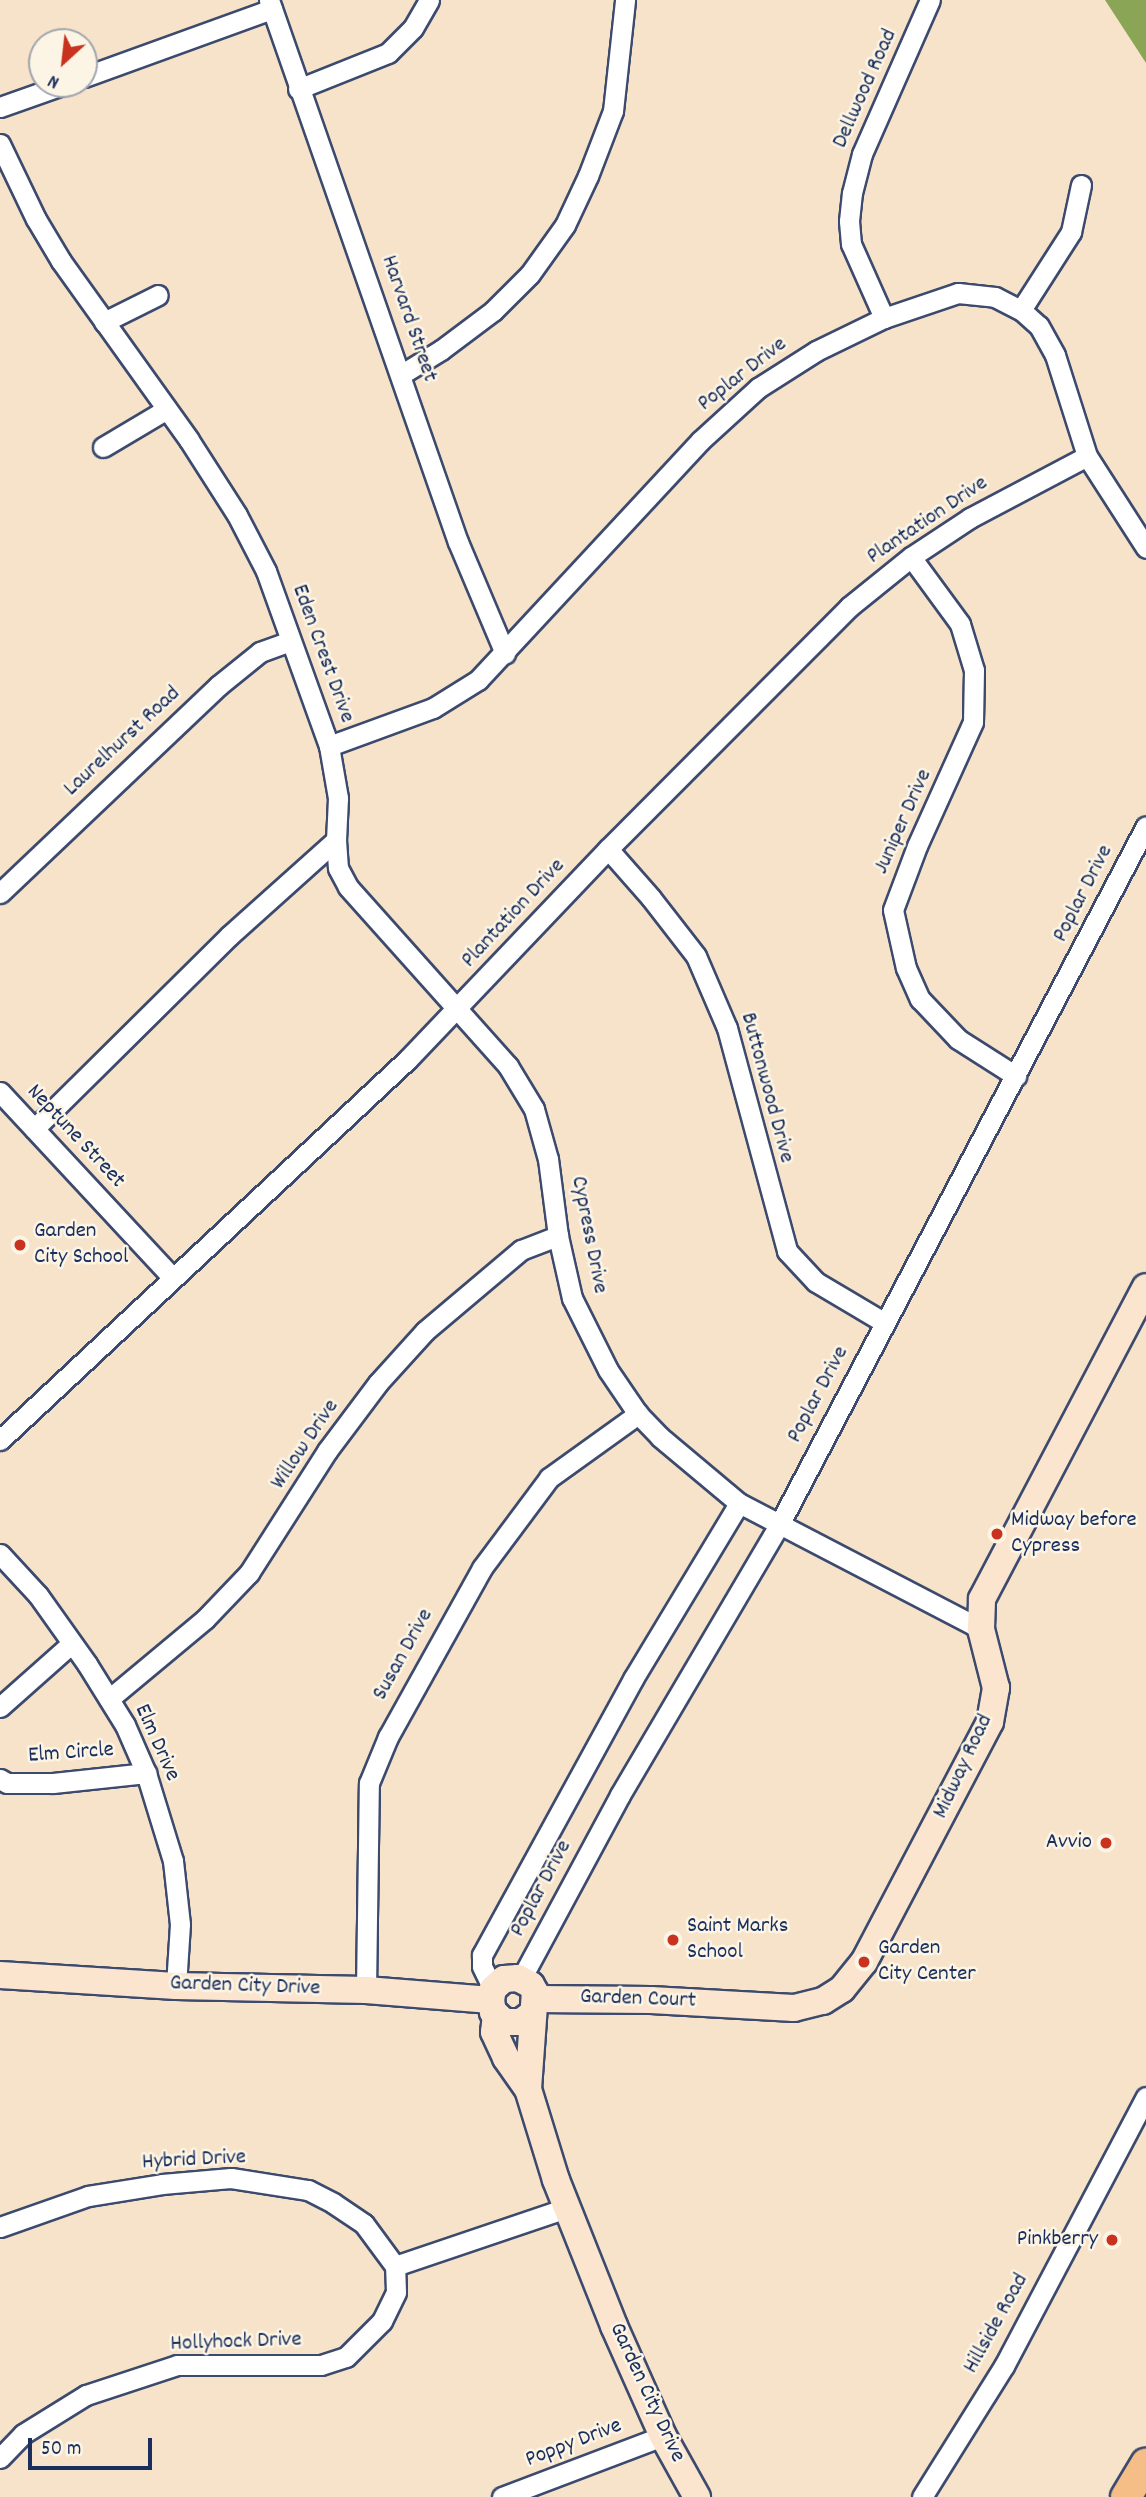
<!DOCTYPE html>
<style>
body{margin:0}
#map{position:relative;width:1146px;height:2497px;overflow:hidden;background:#f7e3ca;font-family:Dekko,sans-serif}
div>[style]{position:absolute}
.forest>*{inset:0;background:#8ba557}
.roads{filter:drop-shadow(2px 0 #3c4a6e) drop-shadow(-2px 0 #3c4a6e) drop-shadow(0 2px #3c4a6e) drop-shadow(0 -2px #3c4a6e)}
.street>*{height:19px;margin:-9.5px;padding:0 9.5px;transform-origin:9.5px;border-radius:9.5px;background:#fff}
.secondary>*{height:26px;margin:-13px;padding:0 13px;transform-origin:13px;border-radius:13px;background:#fbe5cf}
.primary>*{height:30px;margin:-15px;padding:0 15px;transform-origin:15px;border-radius:15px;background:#f6be87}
.dots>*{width:19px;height:19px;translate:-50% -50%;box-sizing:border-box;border:4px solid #fcf5e5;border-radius:50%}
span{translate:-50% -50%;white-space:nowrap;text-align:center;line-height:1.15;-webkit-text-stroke:5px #fcf5e5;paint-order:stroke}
.street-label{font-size:23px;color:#1b2f5e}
.poi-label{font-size:23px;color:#1b2f5e}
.left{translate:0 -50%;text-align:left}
.right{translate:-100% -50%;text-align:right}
.north{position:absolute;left:28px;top:28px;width:70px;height:70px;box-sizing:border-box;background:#fcf5e5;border:2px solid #a2a6af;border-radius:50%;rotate:207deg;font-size:19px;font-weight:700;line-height:28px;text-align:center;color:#1b2f5e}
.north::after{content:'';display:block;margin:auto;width:24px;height:32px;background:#c8321e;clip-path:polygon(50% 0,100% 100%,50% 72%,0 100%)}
.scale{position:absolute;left:28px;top:2438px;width:124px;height:32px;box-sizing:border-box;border:4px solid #1b2f5e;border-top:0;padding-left:9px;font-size:21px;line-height:24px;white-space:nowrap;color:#1b2f5e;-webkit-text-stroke:5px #fcf5e5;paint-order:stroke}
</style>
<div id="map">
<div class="forest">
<i style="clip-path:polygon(1105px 0,1146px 0,1146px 63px)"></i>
</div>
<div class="roads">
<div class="street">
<i style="left:269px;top:0;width:574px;rotate:70.78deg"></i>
<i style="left:458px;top:542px;width:121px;rotate:67.1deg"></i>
<i style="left:84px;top:77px;width:200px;rotate:-19.9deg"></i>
<i style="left:298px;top:89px;width:97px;rotate:-21.8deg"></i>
<i style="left:388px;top:53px;width:35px;rotate:-45deg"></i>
<i style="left:413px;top:28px;width:32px;rotate:-60deg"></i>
<i style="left:0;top:107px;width:69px;rotate:-19.5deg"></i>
<i style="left:0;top:144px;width:83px;rotate:64.4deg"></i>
<i style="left:36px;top:219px;width:49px;rotate:59.2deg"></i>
<i style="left:61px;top:261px;width:220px;rotate:54.4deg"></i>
<i style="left:189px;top:440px;width:89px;rotate:57.4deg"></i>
<i style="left:237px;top:515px;width:63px;rotate:62.6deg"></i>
<i style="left:266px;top:571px;width:186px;rotate:70.2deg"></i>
<i style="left:329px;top:746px;width:53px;rotate:80.2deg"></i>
<i style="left:338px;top:798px;width:42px;rotate:92.7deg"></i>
<i style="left:336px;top:840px;width:144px;rotate:138.1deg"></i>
<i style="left:229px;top:936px;width:274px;rotate:135.3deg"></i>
<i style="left:1021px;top:310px;width:93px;rotate:-57.3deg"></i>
<i style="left:1071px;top:232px;width:48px;rotate:-78deg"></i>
<i style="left:884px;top:318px;width:81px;rotate:-114deg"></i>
<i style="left:851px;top:244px;width:23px;rotate:-95deg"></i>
<i style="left:849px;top:221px;width:28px;rotate:-84deg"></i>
<i style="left:852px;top:193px;width:40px;rotate:-75.6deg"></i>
<i style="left:862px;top:154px;width:168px;rotate:-66.2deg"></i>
<i style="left:104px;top:322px;width:60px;rotate:-26.6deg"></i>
<i style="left:402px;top:374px;width:46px;rotate:-31.6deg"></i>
<i style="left:441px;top:350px;width:65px;rotate:-36.9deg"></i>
<i style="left:493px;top:311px;width:52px;rotate:-45deg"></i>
<i style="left:530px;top:274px;width:60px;rotate:-54.5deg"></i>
<i style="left:565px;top:225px;width:54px;rotate:-64.9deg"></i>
<i style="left:588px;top:176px;width:70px;rotate:-69deg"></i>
<i style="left:613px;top:111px;width:112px;rotate:-83.8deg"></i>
<i style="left:103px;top:447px;width:74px;rotate:-30.7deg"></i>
<i style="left:911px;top:557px;width:83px;rotate:53.8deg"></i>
<i style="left:960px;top:624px;width:48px;rotate:73.1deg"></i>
<i style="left:974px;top:670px;width:52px;rotate:91.1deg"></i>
<i style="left:973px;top:722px;width:136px;rotate:114.3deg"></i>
<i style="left:917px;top:846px;width:68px;rotate:110.6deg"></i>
<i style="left:893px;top:910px;width:59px;rotate:77.4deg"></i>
<i style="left:906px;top:968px;width:34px;rotate:66deg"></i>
<i style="left:920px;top:999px;width:55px;rotate:46.5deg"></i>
<i style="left:958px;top:1039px;width:69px;rotate:32.5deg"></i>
<i style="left:329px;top:746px;width:111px;rotate:-20.1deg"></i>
<i style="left:433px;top:708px;width:53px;rotate:-31.9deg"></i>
<i style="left:478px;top:680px;width:326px;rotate:-47.1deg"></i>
<i style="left:700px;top:441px;width:79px;rotate:-42.4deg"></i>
<i style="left:758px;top:388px;width:69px;rotate:-32.5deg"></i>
<i style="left:816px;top:351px;width:76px;rotate:-25.9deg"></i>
<i style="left:884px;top:318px;width:78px;rotate:-18.7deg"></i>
<i style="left:958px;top:293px;width:37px;rotate:6deg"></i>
<i style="left:995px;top:297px;width:29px;rotate:27deg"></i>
<i style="left:1021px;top:310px;width:24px;rotate:42deg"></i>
<i style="left:1039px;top:326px;width:33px;rotate:61deg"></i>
<i style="left:1055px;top:355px;width:106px;rotate:72.4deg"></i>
<i style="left:1087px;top:456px;width:109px;rotate:57.3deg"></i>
<i style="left:336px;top:840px;width:28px;rotate:86deg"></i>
<i style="left:338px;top:868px;width:21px;rotate:62deg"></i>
<i style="left:348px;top:887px;width:240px;rotate:48.2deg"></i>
<i style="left:508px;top:1066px;width:50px;rotate:58.8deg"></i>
<i style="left:534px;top:1109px;width:52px;rotate:74.4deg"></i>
<i style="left:548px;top:1159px;width:78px;rotate:82.6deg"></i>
<i style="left:558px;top:1236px;width:64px;rotate:77.3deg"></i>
<i style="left:572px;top:1298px;width:80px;rotate:63.4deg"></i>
<i style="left:608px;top:1370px;width:53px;rotate:55.7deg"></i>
<i style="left:638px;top:1414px;width:32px;rotate:46deg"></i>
<i style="left:660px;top:1437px;width:103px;rotate:39.9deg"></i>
<i style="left:739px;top:1503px;width:273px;rotate:27.5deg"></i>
<i style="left:608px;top:849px;width:65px;rotate:48.7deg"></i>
<i style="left:651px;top:898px;width:73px;rotate:52.2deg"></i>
<i style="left:696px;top:956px;width:78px;rotate:66.7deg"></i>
<i style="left:727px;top:1028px;width:231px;rotate:74.9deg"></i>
<i style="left:787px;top:1251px;width:42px;rotate:46.9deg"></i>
<i style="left:816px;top:1282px;width:80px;rotate:30.7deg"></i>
<i style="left:0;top:893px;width:301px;rotate:-43.5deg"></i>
<i style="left:218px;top:686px;width:54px;rotate:-39deg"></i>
<i style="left:260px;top:652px;width:32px;rotate:-20deg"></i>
<i style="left:0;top:1092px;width:253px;rotate:47.1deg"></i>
<i style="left:0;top:1440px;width:558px;rotate:-43.04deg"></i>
<i style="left:408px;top:1059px;width:290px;rotate:-46.4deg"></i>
<i style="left:608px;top:849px;width:342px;rotate:-45.1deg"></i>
<i style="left:849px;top:607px;width:80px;rotate:-38.9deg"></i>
<i style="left:911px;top:557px;width:71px;rotate:-33.5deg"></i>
<i style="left:970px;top:518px;width:132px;rotate:-27.9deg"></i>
<i style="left:0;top:1554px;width:56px;rotate:47.2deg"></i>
<i style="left:38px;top:1595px;width:85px;rotate:54.6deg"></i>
<i style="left:87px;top:1664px;width:72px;rotate:58.1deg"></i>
<i style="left:125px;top:1725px;width:52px;rotate:66.4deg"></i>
<i style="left:146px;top:1773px;width:92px;rotate:72.9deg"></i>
<i style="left:173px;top:1861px;width:63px;rotate:83.7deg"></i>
<i style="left:180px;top:1924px;width:62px;rotate:93.7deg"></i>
<i style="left:109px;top:1699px;width:125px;rotate:-39.8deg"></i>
<i style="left:205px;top:1619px;width:64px;rotate:-46.3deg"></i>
<i style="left:249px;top:1573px;width:145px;rotate:-57.4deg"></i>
<i style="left:327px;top:1451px;width:85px;rotate:-53.1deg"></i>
<i style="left:378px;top:1383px;width:70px;rotate:-47.9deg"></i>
<i style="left:425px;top:1331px;width:126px;rotate:-40.2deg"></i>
<i style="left:521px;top:1250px;width:40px;rotate:-21deg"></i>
<i style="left:0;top:1707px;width:96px;rotate:-41.6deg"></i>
<i style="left:0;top:1779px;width:8px;rotate:30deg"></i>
<i style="left:7px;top:1783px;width:46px"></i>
<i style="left:53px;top:1783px;width:94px;rotate:-6.1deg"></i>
<i style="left:521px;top:1979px;width:209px;rotate:-61.7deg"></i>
<i style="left:620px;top:1795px;width:313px;rotate:-59.5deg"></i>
<i style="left:779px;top:1525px;width:789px;rotate:-62.3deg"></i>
<i style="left:493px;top:1989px;width:25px;rotate:-116deg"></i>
<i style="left:482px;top:1966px;width:11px;rotate:-90deg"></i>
<i style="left:482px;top:1955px;width:315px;rotate:-61.3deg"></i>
<i style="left:633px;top:1679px;width:205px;rotate:-58.9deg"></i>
<i style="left:366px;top:1990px;width:207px;rotate:-89.2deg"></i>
<i style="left:369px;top:1783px;width:50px;rotate:-67.6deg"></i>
<i style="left:388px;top:1737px;width:193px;rotate:-60.9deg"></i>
<i style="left:482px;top:1568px;width:112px;rotate:-53.3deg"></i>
<i style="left:549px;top:1478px;width:110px;rotate:-35.7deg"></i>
<i style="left:0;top:2227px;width:93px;rotate:-19.4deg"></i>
<i style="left:88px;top:2196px;width:75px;rotate:-9.2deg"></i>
<i style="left:162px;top:2184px;width:69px;rotate:-5deg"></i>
<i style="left:231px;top:2178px;width:78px;rotate:8.9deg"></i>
<i style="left:308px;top:2190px;width:28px;rotate:27deg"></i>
<i style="left:333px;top:2203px;width:37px;rotate:34deg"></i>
<i style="left:364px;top:2224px;width:52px;rotate:53.6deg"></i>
<i style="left:395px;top:2266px;width:181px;rotate:-18.7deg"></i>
<i style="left:0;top:2458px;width:33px;rotate:-46deg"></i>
<i style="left:23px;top:2434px;width:74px;rotate:-31.8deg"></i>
<i style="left:86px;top:2395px;width:96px;rotate:-18.2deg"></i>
<i style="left:177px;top:2365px;width:144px"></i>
<i style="left:321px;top:2365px;width:26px;rotate:-18deg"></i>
<i style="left:346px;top:2357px;width:51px;rotate:-45deg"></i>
<i style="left:382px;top:2321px;width:32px;rotate:-64deg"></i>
<i style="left:396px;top:2292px;width:26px;rotate:-92deg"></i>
<i style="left:502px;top:2497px;width:172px;rotate:-20.8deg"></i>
<i style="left:922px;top:2497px;width:155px;rotate:-58deg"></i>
<i style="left:1004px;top:2366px;width:304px;rotate:-62.2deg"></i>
</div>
<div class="secondary">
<i style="left:0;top:1975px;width:176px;rotate:3.6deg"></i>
<i style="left:176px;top:1986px;width:190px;rotate:1.2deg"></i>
<i style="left:366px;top:1990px;width:125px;rotate:4.6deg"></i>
<i style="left:536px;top:1999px;width:115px;rotate:0.5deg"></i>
<i style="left:651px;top:2000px;width:143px;rotate:3.2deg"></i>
<i style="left:794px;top:2008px;width:30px;rotate:-14deg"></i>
<i style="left:823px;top:2001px;width:22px;rotate:-32deg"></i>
<i style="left:842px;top:1989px;width:35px;rotate:-51deg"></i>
<i style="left:864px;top:1962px;width:271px;rotate:-62.3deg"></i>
<i style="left:990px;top:1722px;width:35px;rotate:-80deg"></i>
<i style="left:996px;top:1688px;width:61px;rotate:-104.3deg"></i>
<i style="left:981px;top:1629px;width:30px;rotate:-88deg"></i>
<i style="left:982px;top:1599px;width:352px;rotate:-62.3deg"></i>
<i style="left:496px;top:2014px;width:18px;rotate:96deg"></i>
<i style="left:494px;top:2032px;width:29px;rotate:65deg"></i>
<i style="left:506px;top:2058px;width:38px;rotate:55deg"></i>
<i style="left:528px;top:2089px;width:95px;rotate:72.9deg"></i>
<i style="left:556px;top:2180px;width:157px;rotate:68.3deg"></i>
<i style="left:614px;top:2326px;width:120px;rotate:66deg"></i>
<i style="left:663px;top:2436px;width:70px;rotate:60.9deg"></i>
<i style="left:528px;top:2089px;width:97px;rotate:-85.9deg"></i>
<i style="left:535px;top:1992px;width:8px;rotate:-120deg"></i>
<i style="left:531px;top:1985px;width:15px;rotate:-152deg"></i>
<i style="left:518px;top:1978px;width:14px;rotate:176deg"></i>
<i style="left:504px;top:1979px;width:15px;rotate:138deg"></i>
<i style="left:493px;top:1989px;width:11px;rotate:100deg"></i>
<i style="left:491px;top:2000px;width:12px;rotate:81deg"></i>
<i style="left:493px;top:2012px;width:16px;rotate:40deg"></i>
<i style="left:505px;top:2022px;width:16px"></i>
<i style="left:521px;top:2022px;width:15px;rotate:-37deg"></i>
</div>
<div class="primary">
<i style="left:1126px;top:2497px;width:39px;rotate:-59deg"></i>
</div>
</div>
<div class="dots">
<i style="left:20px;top:1245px;background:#c8321e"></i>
<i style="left:997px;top:1534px;background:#c8321e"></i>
<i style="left:1106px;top:1843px;background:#c8321e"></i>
<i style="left:673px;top:1940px;background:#c8321e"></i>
<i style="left:864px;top:1962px;background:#c8321e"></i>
<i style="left:1112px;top:2240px;background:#c8321e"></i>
</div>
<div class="street-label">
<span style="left:866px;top:89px;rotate:-66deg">Dellwood Road</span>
<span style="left:408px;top:319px;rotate:71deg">Harvard Street</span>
<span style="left:743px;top:375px;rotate:-38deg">Poplar Drive</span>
<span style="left:928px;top:521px;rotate:-34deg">Plantation Drive</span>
<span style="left:322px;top:654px;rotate:70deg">Eden Crest Drive</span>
<span style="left:123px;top:742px;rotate:-43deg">Laurelhurst Road</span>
<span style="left:904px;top:822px;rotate:-66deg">Juniper Drive</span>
<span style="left:1084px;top:894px;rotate:-63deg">Poplar Drive</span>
<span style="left:514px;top:914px;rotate:-47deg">Plantation Drive</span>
<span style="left:766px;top:1088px;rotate:75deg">Buttonwood Drive</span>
<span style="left:75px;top:1137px;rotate:47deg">Neptune Street</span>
<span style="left:588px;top:1235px;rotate:79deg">Cypress Drive</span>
<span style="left:819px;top:1395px;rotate:-62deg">Poplar Drive</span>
<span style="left:306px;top:1445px;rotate:-56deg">Willow Drive</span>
<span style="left:404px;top:1655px;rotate:-61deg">Susan Drive</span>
<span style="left:156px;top:1743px;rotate:66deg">Elm Drive</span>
<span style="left:71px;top:1754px;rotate:-4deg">Elm Circle</span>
<span style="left:964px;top:1767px;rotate:-65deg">Midway Road</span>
<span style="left:542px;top:1889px;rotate:-62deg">Poplar Drive</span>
<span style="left:245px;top:1987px;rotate:2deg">Garden City Drive</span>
<span style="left:638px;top:2000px;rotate:2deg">Garden Court</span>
<span style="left:194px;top:2161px;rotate:-3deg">Hybrid Drive</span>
<span style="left:997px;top:2324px;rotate:-61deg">Hillside Road</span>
<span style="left:236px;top:2343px;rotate:-2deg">Hollyhock Drive</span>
<span style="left:646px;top:2393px;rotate:65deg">Garden City Drive</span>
<span style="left:574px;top:2444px;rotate:-21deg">Poppy Drive</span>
</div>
<div class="poi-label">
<span class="left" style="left:34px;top:1245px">Garden<br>City School</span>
<span class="left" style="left:1011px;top:1534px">Midway before<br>Cypress</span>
<span class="right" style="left:1092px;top:1843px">Avvio</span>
<span class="left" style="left:687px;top:1940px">Saint Marks<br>School</span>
<span class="left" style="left:878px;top:1962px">Garden<br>City Center</span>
<span class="right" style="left:1098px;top:2240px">Pinkberry</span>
</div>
<div class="north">N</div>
<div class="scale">50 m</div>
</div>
